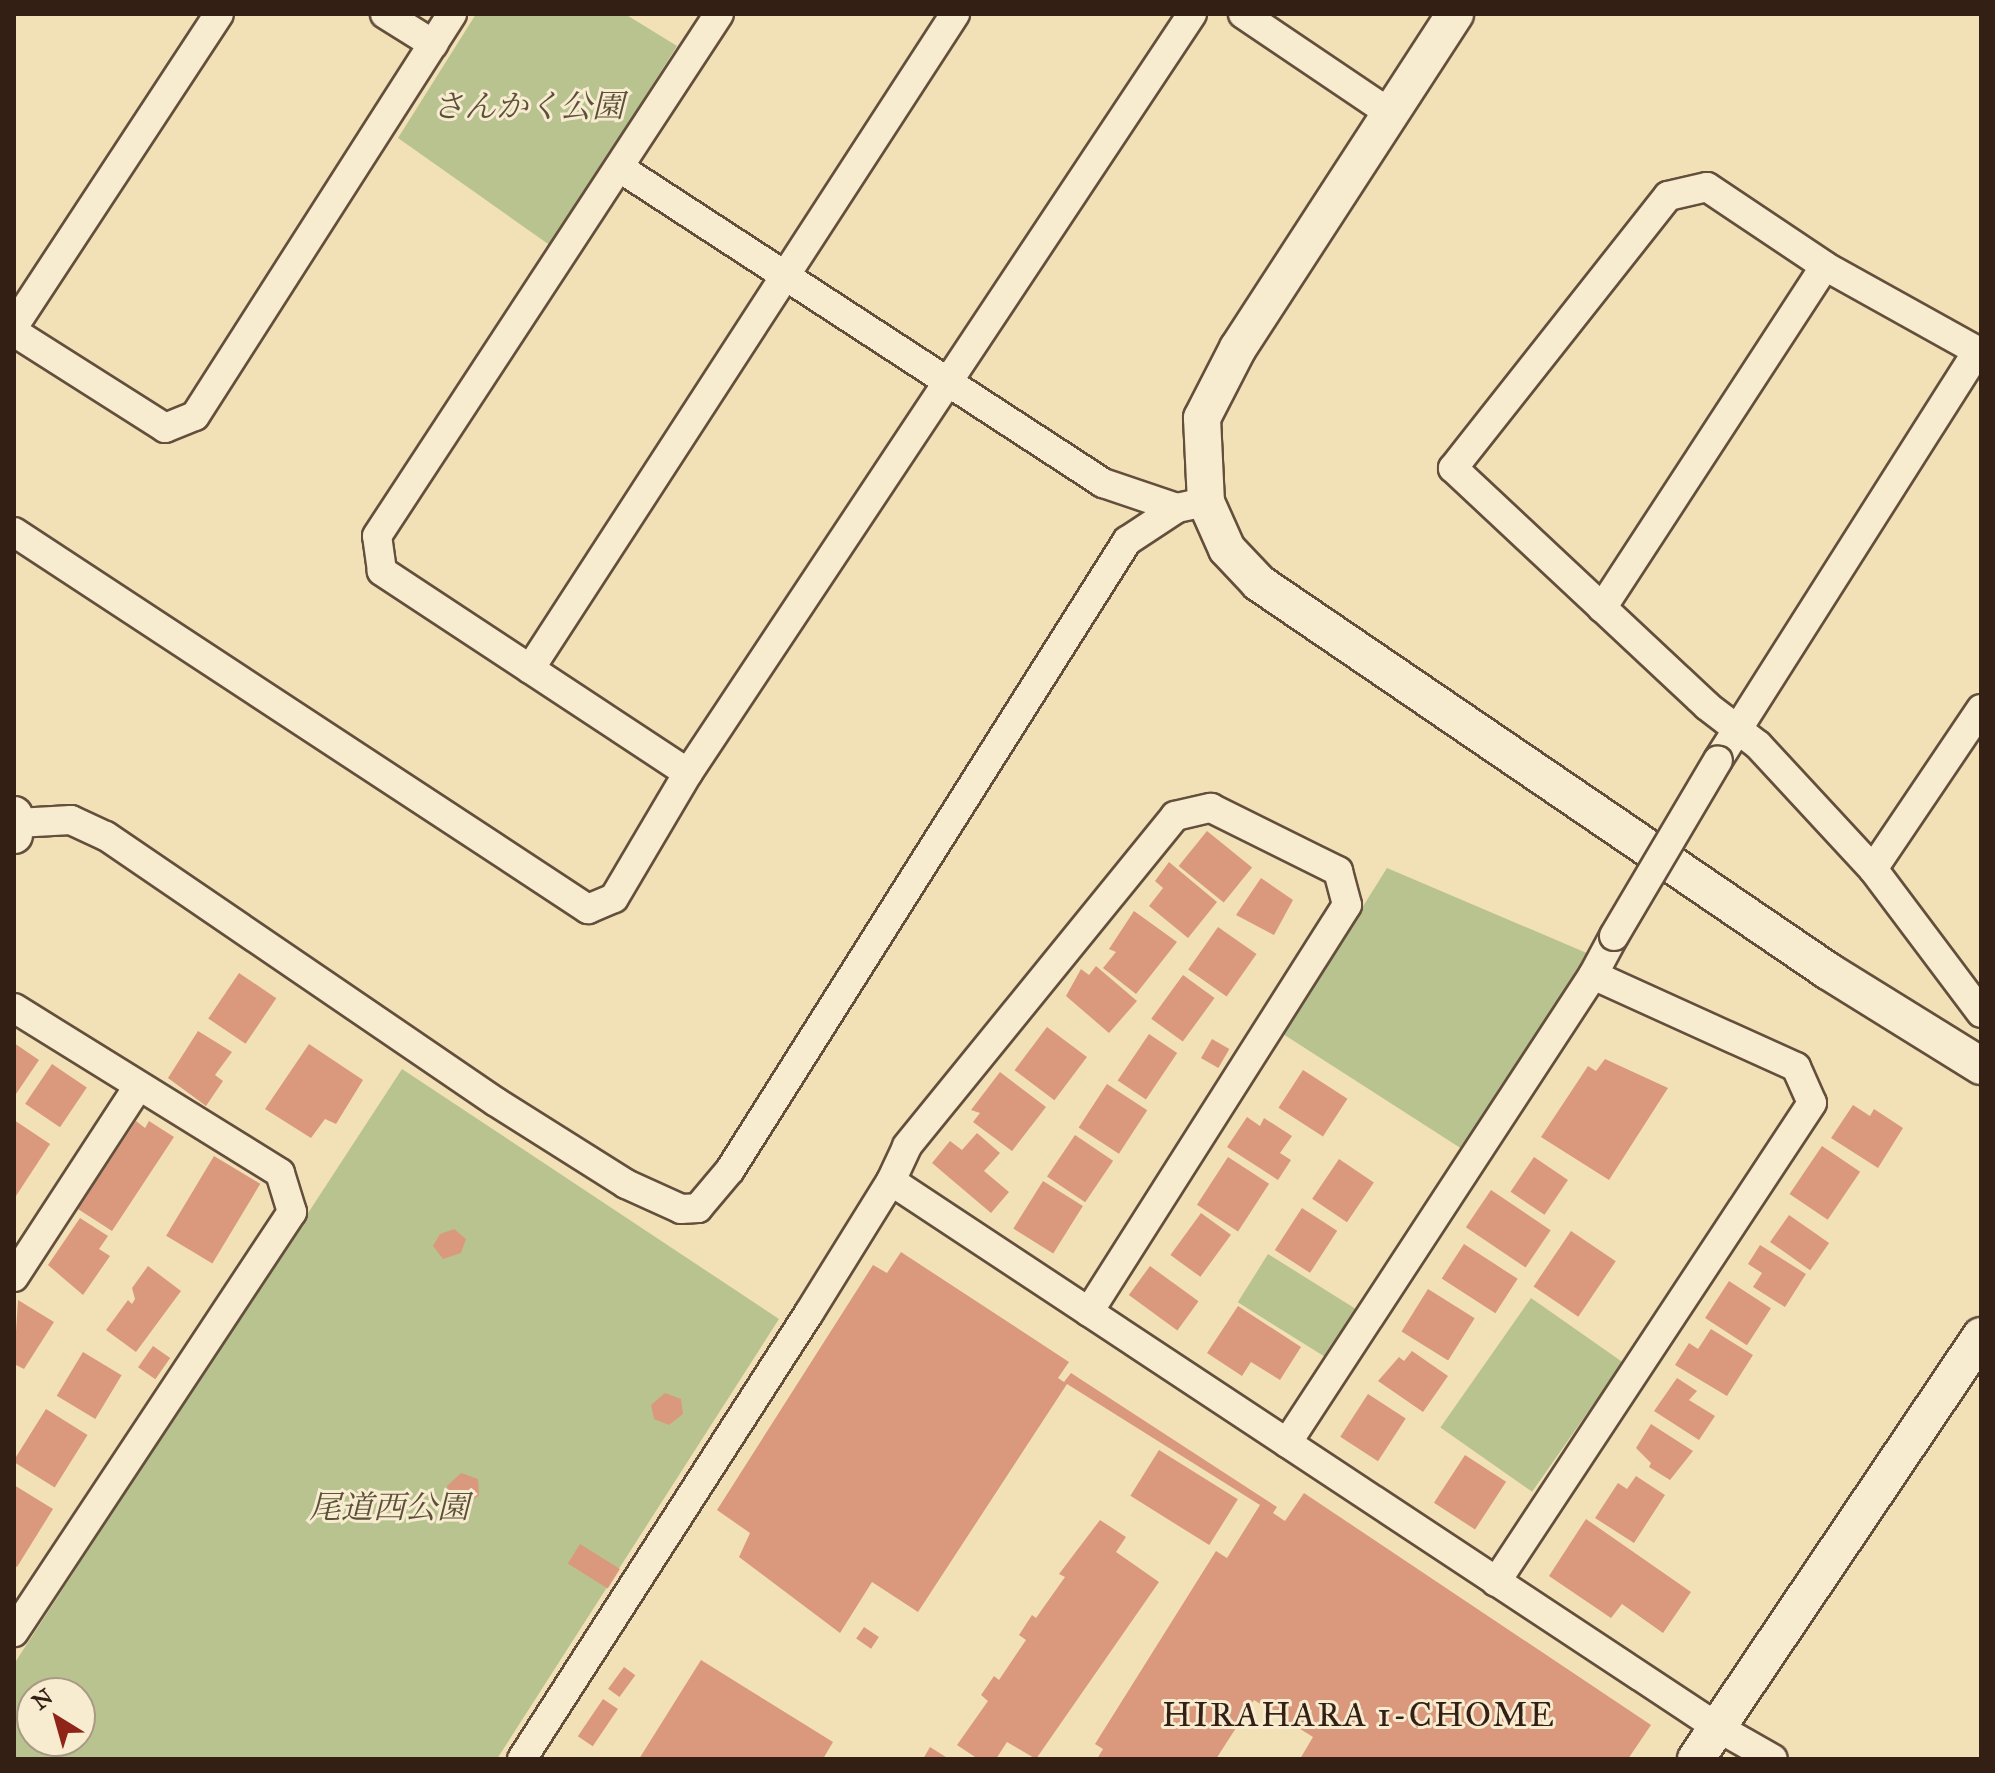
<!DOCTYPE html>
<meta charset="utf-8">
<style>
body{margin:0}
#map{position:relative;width:1995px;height:1773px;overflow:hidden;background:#f2e0b7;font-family:"IM FELL Great Primer","Noto Serif JP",serif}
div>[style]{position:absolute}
.green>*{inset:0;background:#b8c390;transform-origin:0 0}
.building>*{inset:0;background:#da997d;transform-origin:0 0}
.roads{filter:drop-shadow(2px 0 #644f3d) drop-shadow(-2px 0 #644f3d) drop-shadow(0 2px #644f3d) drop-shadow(0 -2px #644f3d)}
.minor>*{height:28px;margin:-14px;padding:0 14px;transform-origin:14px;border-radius:14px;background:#f7ebd0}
.tertiary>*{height:36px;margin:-18px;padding:0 18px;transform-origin:18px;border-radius:18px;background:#f7ebd0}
.bridges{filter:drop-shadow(2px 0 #644f3d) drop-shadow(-2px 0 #644f3d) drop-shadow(0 2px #644f3d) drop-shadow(0 -2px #644f3d)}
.minor-bridge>*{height:28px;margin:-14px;padding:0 14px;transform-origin:14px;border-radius:14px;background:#f7ebd0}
span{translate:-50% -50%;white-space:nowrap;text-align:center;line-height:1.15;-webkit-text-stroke:6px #f7ebd0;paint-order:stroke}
.park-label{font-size:32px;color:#5c5039;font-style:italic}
.neighbourhood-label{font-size:34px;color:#341f14;letter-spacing:2px}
.frame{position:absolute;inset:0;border:16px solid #341f14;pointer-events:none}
.north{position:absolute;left:16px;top:1677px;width:80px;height:80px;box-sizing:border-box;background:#f7ebd0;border:2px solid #a99985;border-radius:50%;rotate:323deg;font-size:22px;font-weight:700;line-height:32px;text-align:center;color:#341f14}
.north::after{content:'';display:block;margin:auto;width:28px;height:36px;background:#8f2418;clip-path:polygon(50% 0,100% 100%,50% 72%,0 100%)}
</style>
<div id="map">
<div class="green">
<i style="clip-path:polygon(476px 14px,625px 14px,677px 46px,551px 246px,398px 138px)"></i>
<i style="clip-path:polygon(1387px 868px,1589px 954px,1462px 1149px,1283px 1034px)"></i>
<i style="clip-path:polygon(evenodd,402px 1069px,779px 1319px,497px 1759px,14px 1759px,14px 1664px,402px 1069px,32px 1693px,80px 1693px,80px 1741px,32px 1741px,32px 1693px)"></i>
<i style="left:1268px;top:1254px;width:105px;height:57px;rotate:32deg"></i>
<i style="left:1531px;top:1298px;width:112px;height:158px;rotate:35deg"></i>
</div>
<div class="building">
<i style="left:1207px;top:831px;width:58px;height:45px;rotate:39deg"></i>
<i style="clip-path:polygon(1169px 862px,1217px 902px,1188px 938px,1149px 906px,1163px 888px,1155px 881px)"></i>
<i style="clip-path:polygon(1261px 878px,1293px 900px,1274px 935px,1236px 915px)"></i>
<i style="clip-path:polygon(1134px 911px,1177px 942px,1136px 994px,1103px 968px,1116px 952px,1109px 949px)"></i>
<i style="left:1218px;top:927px;width:47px;height:52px;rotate:35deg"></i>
<i style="clip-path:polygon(1096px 966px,1137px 1001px,1109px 1033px,1066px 996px,1081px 969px,1089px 975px)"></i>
<i style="left:239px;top:973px;width:45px;height:55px;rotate:34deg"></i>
<i style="left:1183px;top:975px;width:39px;height:54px;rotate:36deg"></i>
<i style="left:1047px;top:1027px;width:50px;height:54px;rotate:37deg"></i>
<i style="clip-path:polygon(198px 1031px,232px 1052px,215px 1075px,223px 1081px,206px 1106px,168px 1078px)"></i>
<i style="left:1149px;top:1034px;width:34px;height:56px;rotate:34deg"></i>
<i style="left:1212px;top:1039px;width:20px;height:22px;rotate:30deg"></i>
<i style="clip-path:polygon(14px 1043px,39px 1060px,14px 1097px)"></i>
<i style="clip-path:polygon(309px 1044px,363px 1080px,336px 1124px,325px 1119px,311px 1138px,265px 1109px)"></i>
<i style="clip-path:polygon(1605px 1059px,1668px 1088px,1609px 1180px,1541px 1137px,1588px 1066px,1596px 1071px)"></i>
<i style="left:52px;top:1064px;width:42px;height:48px;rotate:34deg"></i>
<i style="left:1303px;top:1070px;width:53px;height:45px;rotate:33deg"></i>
<i style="clip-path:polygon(1000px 1072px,1046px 1107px,1012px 1151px,973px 1122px,980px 1113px,971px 1110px)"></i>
<i style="left:1107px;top:1084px;width:48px;height:52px;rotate:33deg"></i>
<i style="clip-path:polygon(1853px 1105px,1870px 1116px,1874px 1109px,1903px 1128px,1878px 1168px,1831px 1138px)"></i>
<i style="clip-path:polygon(1247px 1117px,1260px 1126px,1264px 1118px,1292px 1136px,1280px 1153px,1291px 1160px,1278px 1180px,1227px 1147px)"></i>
<i style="clip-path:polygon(14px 1120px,50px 1144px,14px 1199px)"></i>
<i style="clip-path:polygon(136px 1121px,145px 1128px,149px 1121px,174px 1137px,112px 1231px,78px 1209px)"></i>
<i style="clip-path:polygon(977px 1133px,1000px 1153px,984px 1171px,1009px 1192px,991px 1213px,932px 1163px,950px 1141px,962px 1150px)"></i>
<i style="left:1075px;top:1135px;width:46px;height:50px;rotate:34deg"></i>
<i style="left:1822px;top:1146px;width:46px;height:58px;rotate:34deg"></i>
<i style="left:214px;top:1156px;width:54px;height:93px;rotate:31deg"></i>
<i style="left:1228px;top:1157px;width:49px;height:57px;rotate:33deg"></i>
<i style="left:1534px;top:1157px;width:41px;height:42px;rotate:34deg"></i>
<i style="left:1339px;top:1159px;width:42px;height:48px;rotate:34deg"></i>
<i style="left:1043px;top:1181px;width:47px;height:56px;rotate:32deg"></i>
<i style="left:1491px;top:1190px;width:72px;height:45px;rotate:34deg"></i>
<i style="left:1302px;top:1208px;width:42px;height:50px;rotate:33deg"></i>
<i style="left:1201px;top:1213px;width:37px;height:52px;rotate:36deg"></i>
<i style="left:1789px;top:1215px;width:49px;height:33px;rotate:35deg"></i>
<i style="clip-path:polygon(80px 1218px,108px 1236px,99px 1249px,110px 1256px,83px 1295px,48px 1265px)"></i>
<i style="clip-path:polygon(454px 1229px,466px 1239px,461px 1253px,443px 1259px,433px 1246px,440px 1234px)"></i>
<i style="left:1571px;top:1231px;width:54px;height:67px;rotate:34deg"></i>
<i style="left:1464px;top:1244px;width:64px;height:41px;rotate:33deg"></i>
<i style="clip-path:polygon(1760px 1245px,1806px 1274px,1785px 1307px,1753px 1287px,1762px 1273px,1748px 1264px)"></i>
<i style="clip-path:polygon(901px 1252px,1069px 1362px,1058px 1378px,1064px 1382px,1071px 1373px,1277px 1507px,1273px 1513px,1285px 1521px,1304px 1493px,1651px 1725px,1628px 1759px,1300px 1759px,1313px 1737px,1254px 1700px,1216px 1759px,1097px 1759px,1103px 1749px,1095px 1744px,1216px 1551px,1227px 1558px,1260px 1505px,1067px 1384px,918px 1612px,872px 1582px,840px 1633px,739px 1557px,750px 1533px,717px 1510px,873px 1265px,887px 1273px)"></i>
<i style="clip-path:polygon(148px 1266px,181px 1291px,136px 1352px,106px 1330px,128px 1300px,132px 1304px,135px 1299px,132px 1288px)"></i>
<i style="left:1150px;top:1266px;width:60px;height:36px;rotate:36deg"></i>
<i style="left:1729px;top:1281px;width:50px;height:44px;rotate:33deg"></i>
<i style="left:1428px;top:1289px;width:55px;height:50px;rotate:32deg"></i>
<i style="clip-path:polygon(18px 1300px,54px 1322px,24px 1369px,14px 1364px)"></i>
<i style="clip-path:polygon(1238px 1306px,1301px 1347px,1280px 1380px,1251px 1362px,1242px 1376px,1207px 1353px)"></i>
<i style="clip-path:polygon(1711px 1329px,1753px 1355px,1727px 1396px,1675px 1365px,1689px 1343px,1698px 1349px)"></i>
<i style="left:153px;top:1346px;width:21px;height:26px;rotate:35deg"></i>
<i style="clip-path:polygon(1412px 1351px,1448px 1376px,1423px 1412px,1378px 1381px,1399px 1357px,1404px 1361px)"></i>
<i style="left:83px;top:1352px;width:45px;height:51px;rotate:31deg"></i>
<i style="clip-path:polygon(1677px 1378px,1697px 1391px,1689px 1400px,1715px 1416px,1699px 1440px,1654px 1411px)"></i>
<i style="clip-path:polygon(665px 1393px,681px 1399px,683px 1414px,669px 1425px,654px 1419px,651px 1405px)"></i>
<i style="left:1368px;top:1394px;width:45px;height:51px;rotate:33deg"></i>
<i style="left:46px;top:1409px;width:49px;height:62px;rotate:32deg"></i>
<i style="clip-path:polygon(1651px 1424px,1693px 1451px,1670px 1480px,1649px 1467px,1651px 1463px,1636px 1448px)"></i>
<i style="left:1159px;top:1450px;width:93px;height:54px;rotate:32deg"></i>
<i style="left:1465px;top:1455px;width:49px;height:57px;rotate:33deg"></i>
<i style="clip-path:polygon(461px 1473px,478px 1479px,479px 1495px,467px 1506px,450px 1500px,447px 1486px)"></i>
<i style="clip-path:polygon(1636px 1476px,1665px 1495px,1634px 1543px,1595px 1518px,1618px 1483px,1627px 1489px)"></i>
<i style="clip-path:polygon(14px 1485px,53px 1509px,17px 1567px,14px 1566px)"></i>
<i style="clip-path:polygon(1586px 1519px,1691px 1592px,1663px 1633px,1622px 1604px,1611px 1618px,1549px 1576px)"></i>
<i style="clip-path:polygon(1100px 1520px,1126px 1537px,1116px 1552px,1159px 1582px,1036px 1759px,1007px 1742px,996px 1759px,978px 1759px,957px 1745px,988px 1701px,981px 1695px,994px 1676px,999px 1680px,1026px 1640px,1019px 1635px,1032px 1615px,1036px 1618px,1065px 1577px,1059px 1574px)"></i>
<i style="left:580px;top:1544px;width:47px;height:23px;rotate:32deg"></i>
<i style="left:864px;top:1627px;width:18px;height:14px;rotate:34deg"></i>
<i style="clip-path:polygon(701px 1660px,833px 1742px,823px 1759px,639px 1759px)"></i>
<i style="left:624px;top:1667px;width:14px;height:27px;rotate:36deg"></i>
<i style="left:603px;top:1699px;width:18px;height:45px;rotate:34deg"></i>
<i style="clip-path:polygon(930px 1747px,949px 1759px,923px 1759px)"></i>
</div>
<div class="roads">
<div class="minor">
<i style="left:385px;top:14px;width:57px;rotate:32deg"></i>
<i style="left:1243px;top:14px;width:181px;rotate:34deg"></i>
<i style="left:620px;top:168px;width:577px;rotate:33.11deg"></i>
<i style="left:1103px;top:483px;width:78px;rotate:18.7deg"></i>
<i style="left:14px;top:326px;width:373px;rotate:-56.7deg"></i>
<i style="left:14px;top:332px;width:179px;rotate:32.4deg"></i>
<i style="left:165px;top:428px;width:32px;rotate:-22deg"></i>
<i style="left:195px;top:416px;width:477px;rotate:-57.4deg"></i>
<i style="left:1981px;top:353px;width:179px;rotate:-150.9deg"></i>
<i style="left:1825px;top:266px;width:142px;rotate:-146.2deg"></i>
<i style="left:1707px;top:187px;width:40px;rotate:167deg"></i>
<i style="left:1668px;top:196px;width:347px;rotate:128.3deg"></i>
<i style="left:1453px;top:468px;width:348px;rotate:43.1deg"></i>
<i style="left:1707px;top:706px;width:64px;rotate:37.4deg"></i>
<i style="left:1758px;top:745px;width:169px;rotate:47.2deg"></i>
<i style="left:1873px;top:869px;width:180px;rotate:53.1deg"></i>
<i style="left:14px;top:532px;width:687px;rotate:33.3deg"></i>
<i style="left:588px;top:909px;width:28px;rotate:-23deg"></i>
<i style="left:614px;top:898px;width:145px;rotate:-59.4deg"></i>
<i style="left:688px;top:773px;width:911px;rotate:-56.41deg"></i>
<i style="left:1602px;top:608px;width:408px;rotate:-56.9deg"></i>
<i style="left:530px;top:669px;width:781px;rotate:-57.02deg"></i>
<i style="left:1718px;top:760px;width:485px;rotate:-57.6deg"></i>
<i style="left:688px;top:773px;width:367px;rotate:-146.6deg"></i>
<i style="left:382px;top:571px;width:35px;rotate:-98deg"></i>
<i style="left:377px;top:536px;width:624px;rotate:-56.77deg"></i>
<i style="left:17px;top:823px;width:54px;rotate:-3.2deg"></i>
<i style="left:71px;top:820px;width:38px;rotate:25deg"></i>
<i style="left:106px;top:836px;width:472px;rotate:34.3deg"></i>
<i style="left:496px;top:1102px;width:154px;rotate:32.2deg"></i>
<i style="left:626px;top:1184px;width:60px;rotate:24.4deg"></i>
<i style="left:681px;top:1209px;width:17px;rotate:-3deg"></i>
<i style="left:698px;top:1208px;width:50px;rotate:-49.9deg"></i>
<i style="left:730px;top:1170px;width:744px;rotate:-57.74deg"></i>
<i style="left:1127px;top:541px;width:60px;rotate:-33.4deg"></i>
<i style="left:1177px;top:508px;width:30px;rotate:-12deg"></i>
<i style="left:1873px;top:869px;width:193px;rotate:-56deg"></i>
<i style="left:1593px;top:975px;width:44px;rotate:-61.7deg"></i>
<i style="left:14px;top:1008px;width:313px;rotate:31.8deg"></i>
<i style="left:280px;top:1173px;width:41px;rotate:72.9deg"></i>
<i style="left:292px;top:1212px;width:504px;rotate:123.5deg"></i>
<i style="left:891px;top:1181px;width:990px;rotate:33.47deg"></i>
<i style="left:1717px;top:1727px;width:64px;rotate:29.7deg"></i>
<i style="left:14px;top:1277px;width:225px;rotate:-56.9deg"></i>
<i style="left:1287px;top:1443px;width:559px;rotate:-56.82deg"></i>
<i style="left:1593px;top:975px;width:223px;rotate:24.4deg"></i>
<i style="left:1796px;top:1067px;width:39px;rotate:66deg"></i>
<i style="left:1812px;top:1103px;width:574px;rotate:123.41deg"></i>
<i style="left:522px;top:1759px;width:530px;rotate:-57.24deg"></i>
<i style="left:809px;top:1313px;width:155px;rotate:-58.2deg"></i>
<i style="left:891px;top:1181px;width:38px;rotate:-65deg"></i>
<i style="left:907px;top:1146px;width:425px;rotate:-50.9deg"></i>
<i style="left:1175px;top:816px;width:37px;rotate:-13deg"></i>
<i style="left:1211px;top:808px;width:142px;rotate:26.4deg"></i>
<i style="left:1338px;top:871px;width:35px;rotate:75deg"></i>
<i style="left:1347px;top:905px;width:482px;rotate:122.4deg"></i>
</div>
<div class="tertiary">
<i style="left:1455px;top:14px;width:398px;rotate:123deg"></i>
<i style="left:1238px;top:348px;width:79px;rotate:117.2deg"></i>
<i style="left:1202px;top:418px;width:84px;rotate:87.3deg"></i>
<i style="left:1206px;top:502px;width:51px;rotate:65.9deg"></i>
<i style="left:1227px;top:549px;width:47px;rotate:46.7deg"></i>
<i style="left:1259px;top:583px;width:689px;rotate:34.29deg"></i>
<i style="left:1828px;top:971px;width:180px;rotate:31.8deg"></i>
<i style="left:14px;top:815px;width:20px;rotate:90deg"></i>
<i style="left:1696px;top:1759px;width:510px;rotate:-56.03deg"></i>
</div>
</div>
<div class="bridges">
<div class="minor-bridge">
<i style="left:1614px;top:936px;width:204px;rotate:-59.4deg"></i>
</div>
</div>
<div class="park-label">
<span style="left:528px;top:107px">さんかく公園</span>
<span style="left:389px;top:1508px">尾道西公園</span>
</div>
<div class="neighbourhood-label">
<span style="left:1359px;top:1715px">HIRAHARA 1-CHOME</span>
</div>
<div class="frame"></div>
<div class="north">N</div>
</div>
